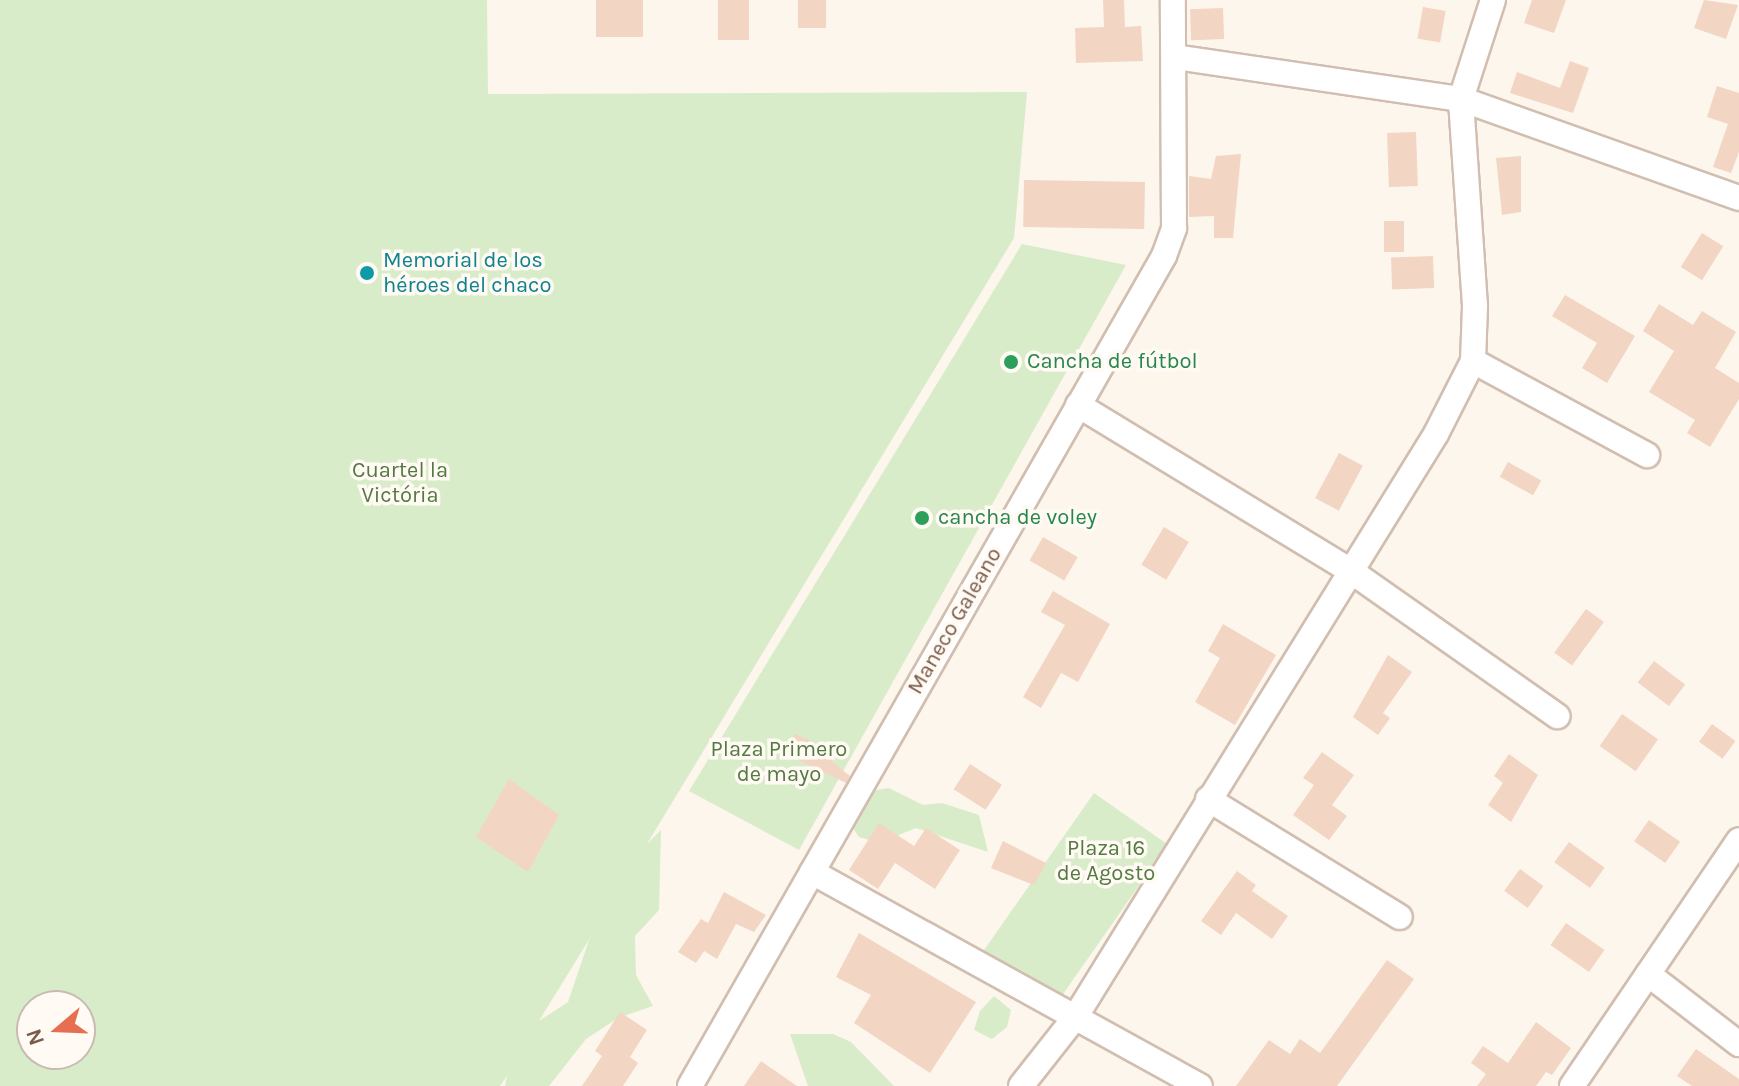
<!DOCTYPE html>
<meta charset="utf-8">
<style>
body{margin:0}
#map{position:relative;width:1739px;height:1086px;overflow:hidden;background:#fdf6ec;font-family:Karla,sans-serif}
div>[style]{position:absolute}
.green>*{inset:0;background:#d8ecc9;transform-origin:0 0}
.building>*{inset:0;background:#f3d5c3;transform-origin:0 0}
.roads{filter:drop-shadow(2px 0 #d1beb0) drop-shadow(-2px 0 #d1beb0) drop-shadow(0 2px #d1beb0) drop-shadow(0 -2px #d1beb0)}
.minor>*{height:24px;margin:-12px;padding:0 12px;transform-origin:12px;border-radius:12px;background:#fff}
.dots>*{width:22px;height:22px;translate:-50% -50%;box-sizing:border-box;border:4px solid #fffaf3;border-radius:50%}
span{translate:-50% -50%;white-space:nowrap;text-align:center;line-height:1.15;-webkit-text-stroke:7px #fffaf3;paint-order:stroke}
.culture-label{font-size:22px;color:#0d838f}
.left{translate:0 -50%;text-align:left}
.leisure-label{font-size:22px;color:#27864d}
.park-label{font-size:22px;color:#537a41}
.street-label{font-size:22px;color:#7a5c4d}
.north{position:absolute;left:16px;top:990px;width:80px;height:80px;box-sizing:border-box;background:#fffaf3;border:2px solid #cabbb1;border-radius:50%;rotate:251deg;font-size:22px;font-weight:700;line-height:32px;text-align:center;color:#7a5c4d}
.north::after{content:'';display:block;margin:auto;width:28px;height:36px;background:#e76f51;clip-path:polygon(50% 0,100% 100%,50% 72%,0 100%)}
</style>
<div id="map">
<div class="green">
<i style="clip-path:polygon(evenodd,0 0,487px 0,488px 94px,1027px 92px,1014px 238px,647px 844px,661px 830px,659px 910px,635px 936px,636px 975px,653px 1006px,618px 1018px,586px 1039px,549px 1086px,505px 1086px,507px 1076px,500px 1086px,0 1086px,0 0,590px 937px,568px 1002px,539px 1021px,590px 938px,590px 937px,0 0,32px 1006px,80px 1006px,80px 1054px,32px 1054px,32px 1006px)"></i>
<i style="clip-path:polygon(1022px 244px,1126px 265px,799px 850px,689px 791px)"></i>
<i style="clip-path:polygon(889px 788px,923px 805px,942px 803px,979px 815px,988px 852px,916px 828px,879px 843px,859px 837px,848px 821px,870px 791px)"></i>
<i style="left:1094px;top:793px;width:90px;height:194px;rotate:35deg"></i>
<i style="clip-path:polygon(994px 996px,1011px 1010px,1007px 1027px,992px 1039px,974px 1030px,980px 1011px)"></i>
<i style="clip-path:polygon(790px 1034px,833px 1034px,851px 1042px,894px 1086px,808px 1086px)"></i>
</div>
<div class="building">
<i style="left:596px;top:0;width:47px;height:37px"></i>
<i style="left:718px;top:0;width:31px;height:40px"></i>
<i style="left:798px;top:0;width:28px;height:28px"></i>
<i style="clip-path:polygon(1103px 0,1124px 0,1125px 27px,1141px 26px,1143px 61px,1076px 63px,1075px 28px,1104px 27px)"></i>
<i style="clip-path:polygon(1532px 0,1566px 0,1554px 33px,1524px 23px)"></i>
<i style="clip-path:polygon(1704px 0,1738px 5px,1726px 39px,1694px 28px)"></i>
<i style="left:1423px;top:7px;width:23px;height:32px;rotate:10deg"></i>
<i style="left:1223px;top:8px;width:31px;height:33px;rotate:88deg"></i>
<i style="clip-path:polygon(1570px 61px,1589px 68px,1573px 113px,1510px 93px,1517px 72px,1560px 88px)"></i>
<i style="clip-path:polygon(1717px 86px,1739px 93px,1739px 152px,1731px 173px,1713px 167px,1728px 124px,1707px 117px)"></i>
<i style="left:1416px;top:132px;width:54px;height:29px;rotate:88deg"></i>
<i style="clip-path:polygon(1241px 154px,1233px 238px,1214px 238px,1214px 216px,1189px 217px,1189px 176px,1211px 179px,1216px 156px)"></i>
<i style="clip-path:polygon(1521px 156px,1521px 212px,1502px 215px,1496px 158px)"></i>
<i style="left:1024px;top:180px;width:121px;height:47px;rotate:1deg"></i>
<i style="left:1384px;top:221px;width:20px;height:31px"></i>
<i style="left:1702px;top:233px;width:25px;height:40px;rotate:32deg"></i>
<i style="left:1433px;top:256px;width:32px;height:42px;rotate:88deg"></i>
<i style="clip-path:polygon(1565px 295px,1635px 336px,1607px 383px,1582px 368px,1597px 343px,1552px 316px)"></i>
<i style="clip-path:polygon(1659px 304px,1693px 325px,1702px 311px,1736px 332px,1715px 368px,1739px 383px,1739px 399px,1710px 447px,1687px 433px,1695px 420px,1649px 392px,1674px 351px,1643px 331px)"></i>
<i style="left:1339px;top:453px;width:27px;height:51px;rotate:28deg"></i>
<i style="left:1508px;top:462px;width:38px;height:17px;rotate:29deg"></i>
<i style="left:1164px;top:527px;width:29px;height:44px;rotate:31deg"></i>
<i style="left:1043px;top:537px;width:40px;height:27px;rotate:30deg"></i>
<i style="clip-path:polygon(1053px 591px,1110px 624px,1078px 682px,1061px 673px,1041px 708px,1023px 697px,1065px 625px,1041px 612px)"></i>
<i style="left:1586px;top:609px;width:22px;height:54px;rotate:36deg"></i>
<i style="clip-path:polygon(1223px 624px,1276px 655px,1235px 725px,1195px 702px,1220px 658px,1208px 651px)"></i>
<i style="clip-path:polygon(1388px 655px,1412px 672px,1383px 713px,1390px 718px,1378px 735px,1353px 717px)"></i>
<i style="left:1654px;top:661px;width:39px;height:27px;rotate:37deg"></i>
<i style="left:1622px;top:714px;width:44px;height:39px;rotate:35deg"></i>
<i style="left:1712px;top:724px;width:29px;height:22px;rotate:36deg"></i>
<i style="clip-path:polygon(795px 734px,816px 743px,814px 747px,850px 776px,846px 783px,786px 754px)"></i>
<i style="clip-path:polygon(1322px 752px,1354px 775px,1332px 805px,1347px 816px,1329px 840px,1293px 815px,1314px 785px,1303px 778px)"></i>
<i style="clip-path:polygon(1509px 754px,1538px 775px,1511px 822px,1488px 805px,1503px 783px,1494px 776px)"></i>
<i style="left:970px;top:764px;width:38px;height:30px;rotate:33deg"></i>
<i style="clip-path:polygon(509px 779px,559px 815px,528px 872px,476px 837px)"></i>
<i style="left:1649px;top:820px;width:38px;height:26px;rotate:35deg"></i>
<i style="clip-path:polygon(879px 823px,914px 846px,926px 828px,960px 850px,935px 889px,895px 863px,878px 889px,849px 870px)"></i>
<i style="clip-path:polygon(1003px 841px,1046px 863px,1034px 885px,991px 868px)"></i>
<i style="left:1569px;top:842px;width:44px;height:25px;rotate:36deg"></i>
<i style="left:1520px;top:869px;width:29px;height:27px;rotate:36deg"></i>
<i style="clip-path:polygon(1237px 871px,1256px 885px,1252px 891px,1288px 916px,1272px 939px,1236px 913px,1221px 935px,1201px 921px)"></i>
<i style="clip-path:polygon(724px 892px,766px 915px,754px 932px,736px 924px,717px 959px,704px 951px,696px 963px,678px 952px,701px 919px,708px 923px)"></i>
<i style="left:1566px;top:923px;width:47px;height:27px;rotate:35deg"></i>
<i style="clip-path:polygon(859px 933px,976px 1002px,930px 1073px,854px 1023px,871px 995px,836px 977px)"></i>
<i style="clip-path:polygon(1387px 960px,1414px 979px,1337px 1086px,1236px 1086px,1269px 1040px,1290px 1054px,1300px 1039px,1320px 1053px)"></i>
<i style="clip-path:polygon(620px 1012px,647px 1030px,630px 1057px,638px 1063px,623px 1086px,582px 1086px,602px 1056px,595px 1051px)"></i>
<i style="clip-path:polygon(1536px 1022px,1571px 1048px,1552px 1075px,1546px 1072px,1536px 1086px,1477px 1086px,1486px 1074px,1471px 1063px,1483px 1046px,1508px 1063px)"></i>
<i style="clip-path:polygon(1696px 1049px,1739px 1079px,1739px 1086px,1692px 1086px,1677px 1076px)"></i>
<i style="clip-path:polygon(761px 1061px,797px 1086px,744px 1086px)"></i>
</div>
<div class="roads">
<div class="minor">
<i style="left:1175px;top:57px;width:289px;rotate:8.4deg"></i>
<i style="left:1461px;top:99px;width:295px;rotate:19.6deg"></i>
<i style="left:1473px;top:361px;width:198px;rotate:28.4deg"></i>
<i style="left:1078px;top:405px;width:316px;rotate:31.3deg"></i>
<i style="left:1348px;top:569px;width:256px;rotate:35.1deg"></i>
<i style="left:1208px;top:799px;width:225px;rotate:31.6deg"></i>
<i style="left:812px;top:872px;width:443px;rotate:28.9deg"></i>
<i style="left:1648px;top:974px;width:115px;rotate:37.6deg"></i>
<i style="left:690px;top:1086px;width:956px;rotate:-60.27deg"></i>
<i style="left:1164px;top:256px;width:30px;rotate:-70deg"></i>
<i style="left:1174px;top:228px;width:228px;rotate:-90.3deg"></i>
<i style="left:1021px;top:1086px;width:89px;rotate:-51.8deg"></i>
<i style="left:1076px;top:1016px;width:684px;rotate:-58.26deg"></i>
<i style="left:1436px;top:434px;width:82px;rotate:-63.1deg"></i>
<i style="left:1473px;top:361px;width:55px;rotate:-87.9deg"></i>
<i style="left:1475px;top:306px;width:207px;rotate:-93.9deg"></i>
<i style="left:1461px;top:99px;width:104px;rotate:-72.1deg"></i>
<i style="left:1572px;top:1086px;width:297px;rotate:-55.8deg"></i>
</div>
</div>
<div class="dots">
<i style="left:367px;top:273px;background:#0f9aa8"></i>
<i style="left:1011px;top:362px;background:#2e9e5b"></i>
<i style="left:922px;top:518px;background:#2e9e5b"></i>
</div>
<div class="culture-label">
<span class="left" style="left:383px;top:273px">Memorial de los<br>héroes del chaco</span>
</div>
<div class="leisure-label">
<span class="left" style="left:1027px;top:362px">Cancha de fútbol</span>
<span class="left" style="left:938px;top:518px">cancha de voley</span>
</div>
<div class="park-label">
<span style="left:400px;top:483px">Cuartel la<br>Victória</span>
<span style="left:779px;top:762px">Plaza Primero<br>de mayo</span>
<span style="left:1106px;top:861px">Plaza 16<br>de Agosto</span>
</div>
<div class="street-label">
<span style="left:955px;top:621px;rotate:-60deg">Maneco Galeano</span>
</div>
<div class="north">N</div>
</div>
